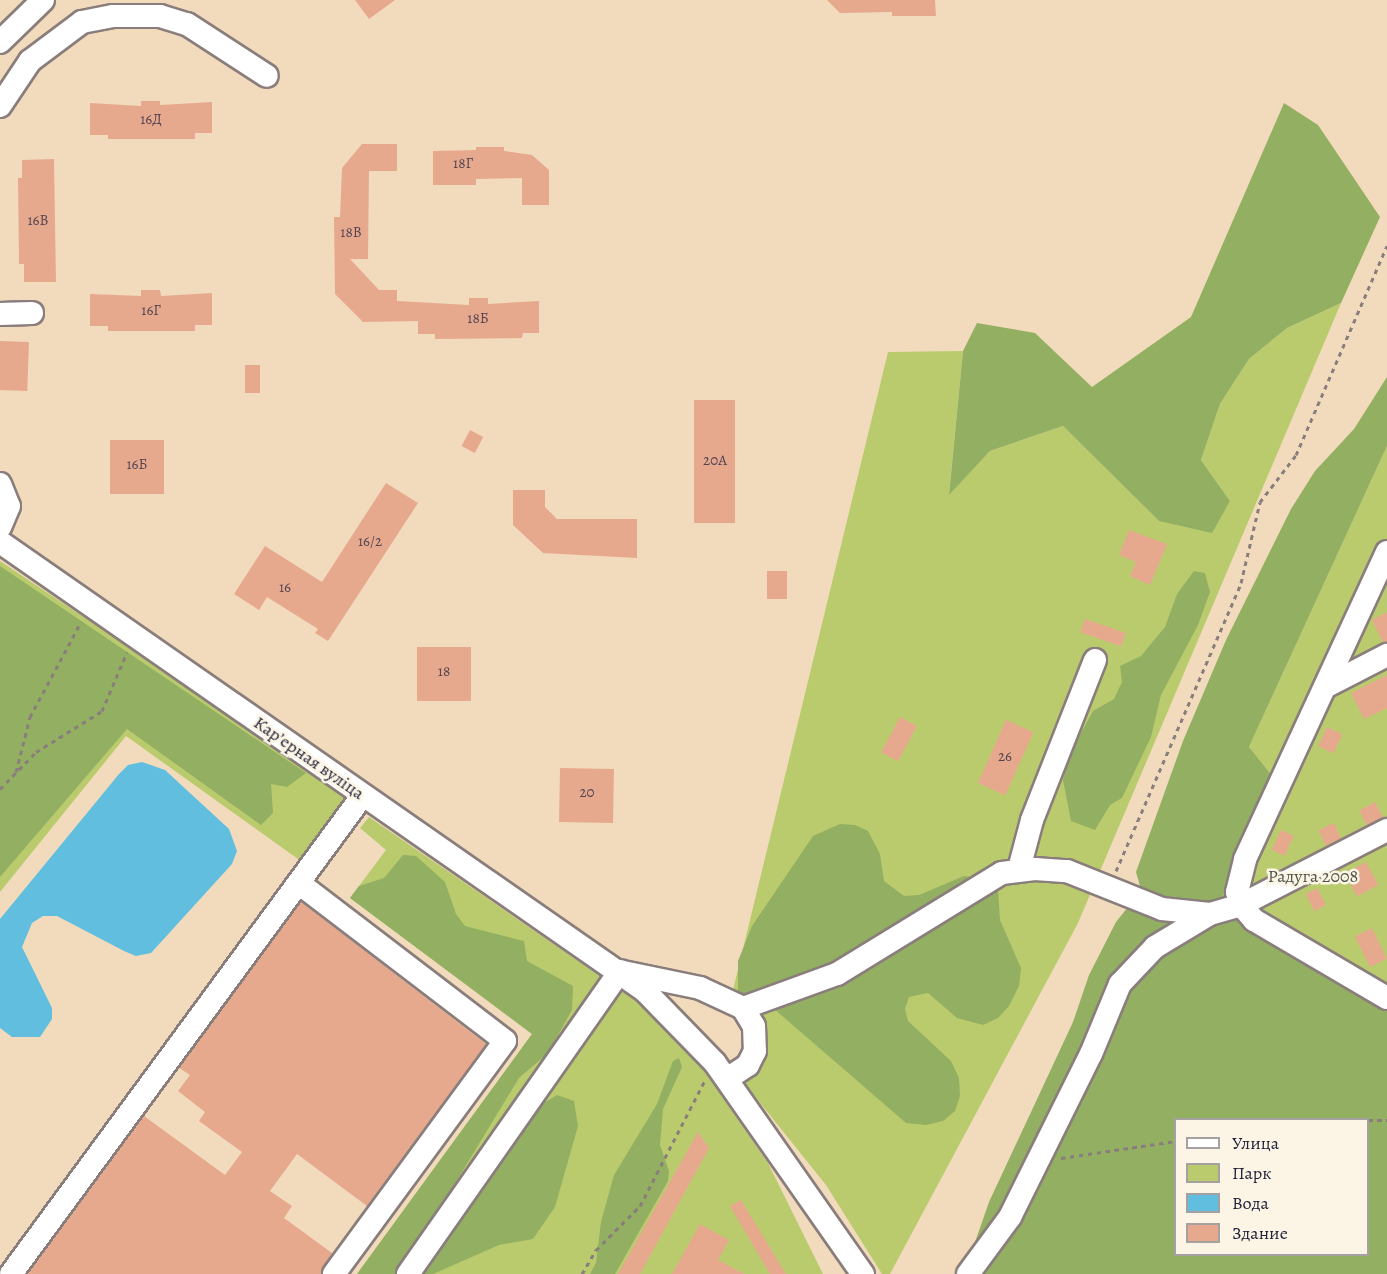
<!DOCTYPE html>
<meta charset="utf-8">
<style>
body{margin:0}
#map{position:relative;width:1387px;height:1274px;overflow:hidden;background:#f2dbbc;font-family:Alegreya,serif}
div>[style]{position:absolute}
.green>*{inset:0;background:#bacb6e}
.forest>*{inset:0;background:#93af61}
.water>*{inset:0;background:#61bedf}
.building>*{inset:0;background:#e7a98e;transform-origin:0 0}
.path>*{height:3px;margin-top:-1.5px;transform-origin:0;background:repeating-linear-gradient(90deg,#8a7e7c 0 4.5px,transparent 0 9px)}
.roads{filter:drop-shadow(2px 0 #8a7e7c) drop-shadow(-2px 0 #8a7e7c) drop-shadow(0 2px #8a7e7c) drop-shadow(0 -2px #8a7e7c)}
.minor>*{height:22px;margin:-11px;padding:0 11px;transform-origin:11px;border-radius:11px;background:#fff}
span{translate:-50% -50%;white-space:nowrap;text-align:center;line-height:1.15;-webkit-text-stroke:5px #fcf5e5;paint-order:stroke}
.number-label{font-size:15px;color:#534450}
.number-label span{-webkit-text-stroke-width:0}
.street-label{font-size:18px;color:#22223b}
.park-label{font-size:18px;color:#50554a}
.legend{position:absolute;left:1174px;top:1118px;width:195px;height:138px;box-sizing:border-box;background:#fcf5e5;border:2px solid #a5a1a1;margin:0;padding:8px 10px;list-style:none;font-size:18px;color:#22223b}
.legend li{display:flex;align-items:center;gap:12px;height:30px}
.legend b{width:30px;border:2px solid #a5a1a1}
</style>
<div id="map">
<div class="green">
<i style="clip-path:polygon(1341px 303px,1078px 923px,890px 1274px,882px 1274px,826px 1185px,741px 1079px,766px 1054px,762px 1019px,732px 994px,888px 352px,963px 351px,949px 494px,990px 451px,1063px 426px,1159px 521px,1230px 501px,1201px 460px,1220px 404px,1249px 359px,1287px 328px)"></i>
<i style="clip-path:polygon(1387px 446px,1387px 1007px,1220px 904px,1274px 778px,1249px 747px)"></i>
<i style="clip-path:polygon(0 561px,335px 785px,346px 796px,347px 804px,305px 864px,126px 736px,0 892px)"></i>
<i style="clip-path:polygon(369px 817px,632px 998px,689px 1049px,768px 1163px,823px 1274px,357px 1274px,532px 1034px,350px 898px,386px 850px,360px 828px)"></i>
</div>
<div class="forest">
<i style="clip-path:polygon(1284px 103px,1318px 125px,1380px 217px,1341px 303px,1287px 328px,1249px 359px,1220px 404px,1201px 460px,1230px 501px,1212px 533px,1159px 521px,1063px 426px,990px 451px,949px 495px,963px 351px,977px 323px,1035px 333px,1092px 387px,1191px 317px)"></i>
<i style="clip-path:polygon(1387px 377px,1387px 446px,1249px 747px,1274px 778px,1220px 904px,1175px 904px,1142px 893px,1136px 872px,1183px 741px,1226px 640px,1291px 509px,1315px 471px,1354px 429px)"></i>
<i style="clip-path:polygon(0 566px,306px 773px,287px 787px,271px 784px,273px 813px,261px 825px,127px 729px,0 877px)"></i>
<i style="clip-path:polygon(1194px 571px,1205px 573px,1210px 592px,1198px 625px,1161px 695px,1151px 737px,1122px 798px,1110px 805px,1095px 830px,1071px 821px,1063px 780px,1071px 751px,1093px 711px,1114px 699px,1122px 682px,1120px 666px,1141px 656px,1165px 627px,1177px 594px)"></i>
<i style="clip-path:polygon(840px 824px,855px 825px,868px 831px,880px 854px,884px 881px,904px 896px,919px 895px,964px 876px,989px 880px,998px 890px,1000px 920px,1021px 968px,1019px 986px,1009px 1006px,998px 1018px,983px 1025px,957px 1018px,928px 993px,909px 997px,905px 1009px,908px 1021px,951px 1061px,959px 1078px,960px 1096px,955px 1111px,943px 1121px,926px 1125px,906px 1123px,773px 1008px,738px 996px,738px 961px,752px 926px,813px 836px)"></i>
<i style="clip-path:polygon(403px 855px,416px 856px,445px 882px,456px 914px,465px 926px,524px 941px,527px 961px,573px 986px,572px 1010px,548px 1053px,519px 1078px,448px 1195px,453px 1220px,542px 1104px,557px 1095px,574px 1101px,578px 1126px,555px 1207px,533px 1239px,499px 1245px,433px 1274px,357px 1274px,532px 1034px,350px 898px,359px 886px,384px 878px)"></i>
<i style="clip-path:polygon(evenodd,1128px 907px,1172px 922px,1234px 917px,1387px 1007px,1387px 1274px,964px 1274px,989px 1202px,1073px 1022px,1089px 975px,1116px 922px,1128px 907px,1176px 1120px,1368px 1120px,1368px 1254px,1176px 1254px,1176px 1120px)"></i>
<i style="clip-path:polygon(679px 1058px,682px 1067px,663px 1109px,660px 1145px,669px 1171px,668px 1181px,615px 1274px,590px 1274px,596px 1263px,601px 1222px,614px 1175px,657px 1104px,673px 1061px)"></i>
</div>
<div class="water">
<i style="clip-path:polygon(142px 762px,165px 770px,229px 829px,237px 851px,232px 864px,151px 953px,136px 956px,124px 951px,57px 916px,43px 916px,32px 923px,22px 947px,52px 1008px,52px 1019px,40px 1037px,12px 1037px,0 1028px,0 919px,119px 774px,128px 765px)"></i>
</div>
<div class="building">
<i style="clip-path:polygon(355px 0,395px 0,369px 19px)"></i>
<i style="clip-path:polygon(827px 0,935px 0,936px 16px,892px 16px,892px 12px,840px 13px)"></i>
<i style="clip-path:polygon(141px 101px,160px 101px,160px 105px,212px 102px,212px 133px,195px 133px,195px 139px,108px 139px,108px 135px,90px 135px,90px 103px,141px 106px)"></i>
<i style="clip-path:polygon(362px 144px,397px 144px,397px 171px,369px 171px,368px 259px,350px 259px,379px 290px,397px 290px,397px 301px,469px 305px,469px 298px,488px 298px,488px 304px,539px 301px,539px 333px,523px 333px,522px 338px,435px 339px,435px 334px,418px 334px,418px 321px,363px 322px,335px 294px,334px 217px,340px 217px,342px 168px)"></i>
<i style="clip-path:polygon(476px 147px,504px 147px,504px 151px,532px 155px,549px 170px,549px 205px,522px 205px,522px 178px,476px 179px,476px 185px,433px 185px,433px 151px,476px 150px)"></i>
<i style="clip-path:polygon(54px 159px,56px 282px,24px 282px,24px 264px,19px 264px,18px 178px,22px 178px,22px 160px)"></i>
<i style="clip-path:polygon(141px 290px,160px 290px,161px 296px,212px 293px,212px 325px,195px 325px,195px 331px,108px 331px,108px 326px,90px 326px,90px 294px,141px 296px)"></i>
<i style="left:0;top:341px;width:29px;height:49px;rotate:2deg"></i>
<i style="left:245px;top:365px;width:15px;height:28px"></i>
<i style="left:694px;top:400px;width:41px;height:123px"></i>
<i style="left:470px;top:430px;width:15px;height:18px;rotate:28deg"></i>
<i style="left:110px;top:440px;width:54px;height:54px"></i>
<i style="clip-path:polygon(386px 483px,418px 503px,328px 641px,315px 633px,318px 629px,267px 597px,259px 610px,234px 594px,265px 546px,322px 582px)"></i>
<i style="clip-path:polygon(513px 490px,545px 490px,545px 507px,557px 519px,637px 519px,637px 558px,543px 553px,513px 525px)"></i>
<i style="clip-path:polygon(1129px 530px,1167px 544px,1150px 585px,1130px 576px,1136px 562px,1119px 555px)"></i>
<i style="left:767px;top:571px;width:20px;height:28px"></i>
<i style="clip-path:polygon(1387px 612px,1387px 642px,1383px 642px,1372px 620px)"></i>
<i style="left:1085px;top:619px;width:43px;height:14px;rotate:19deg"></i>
<i style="left:417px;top:647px;width:54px;height:54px"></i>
<i style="clip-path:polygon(1387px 675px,1387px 708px,1364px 719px,1351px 693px)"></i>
<i style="left:900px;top:717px;width:19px;height:40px;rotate:28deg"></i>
<i style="left:1006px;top:720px;width:30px;height:69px;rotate:24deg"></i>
<i style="left:1327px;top:727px;width:17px;height:21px;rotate:25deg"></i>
<i style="left:560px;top:768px;width:54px;height:54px;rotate:1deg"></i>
<i style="left:1375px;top:802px;width:17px;height:18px;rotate:62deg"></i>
<i style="left:1334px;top:823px;width:17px;height:17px;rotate:65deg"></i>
<i style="left:1281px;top:830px;width:14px;height:22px;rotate:25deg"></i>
<i style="left:1366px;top:862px;width:26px;height:24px;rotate:62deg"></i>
<i style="left:1317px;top:888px;width:19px;height:13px;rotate:62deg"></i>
<i style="clip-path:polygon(301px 902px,486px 1044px,367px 1206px,297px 1154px,270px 1191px,292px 1206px,284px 1218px,332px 1253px,321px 1274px,28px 1274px,144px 1116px,225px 1175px,242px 1152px,199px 1121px,205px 1112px,178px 1091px,190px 1075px,179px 1068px)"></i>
<i style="left:1372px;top:928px;width:34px;height:19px;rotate:64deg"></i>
<i style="clip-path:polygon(698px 1132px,709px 1148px,640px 1274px,618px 1274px)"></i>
<i style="clip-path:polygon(741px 1200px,761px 1233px,786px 1274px,770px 1274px,730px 1206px)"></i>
<i style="clip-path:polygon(700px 1224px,729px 1240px,718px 1260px,744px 1274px,672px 1274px)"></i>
</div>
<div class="path">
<i style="left:16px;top:772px;width:57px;rotate:-75.7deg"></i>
<i style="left:30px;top:717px;width:108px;rotate:-61.8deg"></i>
<i style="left:0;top:789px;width:52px;rotate:-45.8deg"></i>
<i style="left:36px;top:752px;width:78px;rotate:-31.8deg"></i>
<i style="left:102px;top:711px;width:64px;rotate:-67deg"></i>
<i style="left:1116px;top:871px;width:314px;rotate:-66.5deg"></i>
<i style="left:1241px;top:583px;width:83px;rotate:-76.8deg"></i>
<i style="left:1260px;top:502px;width:59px;rotate:-52.5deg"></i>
<i style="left:1296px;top:455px;width:228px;rotate:-66.5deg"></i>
<i style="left:1368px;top:1120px;width:19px"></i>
<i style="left:1061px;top:1158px;width:116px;rotate:-8.4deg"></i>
<i style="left:582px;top:1274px;width:28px;rotate:-60deg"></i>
<i style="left:596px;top:1250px;width:62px;rotate:-45deg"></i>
<i style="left:640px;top:1206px;width:142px;rotate:-62.7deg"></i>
</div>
<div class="roads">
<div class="minor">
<i style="left:0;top:42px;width:60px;rotate:-44.3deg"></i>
<i style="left:0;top:106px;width:54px;rotate:-56.3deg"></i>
<i style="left:30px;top:61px;width:65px;rotate:-36.9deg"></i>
<i style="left:82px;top:22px;width:32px;rotate:-11deg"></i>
<i style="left:113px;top:16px;width:47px"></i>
<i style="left:160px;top:16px;width:28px;rotate:17deg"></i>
<i style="left:187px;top:24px;width:95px;rotate:33deg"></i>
<i style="left:0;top:314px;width:32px;rotate:-2deg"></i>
<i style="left:0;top:484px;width:24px;rotate:68deg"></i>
<i style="left:9px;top:506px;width:23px;rotate:113deg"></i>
<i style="left:0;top:542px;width:786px;rotate:34.84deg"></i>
<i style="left:645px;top:991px;width:100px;rotate:45.8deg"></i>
<i style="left:715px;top:1063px;width:258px;rotate:55deg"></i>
<i style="left:1387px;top:552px;width:339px;rotate:114.8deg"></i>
<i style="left:1245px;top:860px;width:33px;rotate:104deg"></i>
<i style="left:1237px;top:892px;width:14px;rotate:73deg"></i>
<i style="left:1241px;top:905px;width:20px;rotate:49deg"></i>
<i style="left:1254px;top:920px;width:154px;rotate:30.4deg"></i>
<i style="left:1325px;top:687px;width:70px;rotate:-27.3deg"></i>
<i style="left:1019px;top:869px;width:51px;rotate:-75.1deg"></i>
<i style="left:1032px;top:820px;width:172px;rotate:-68.5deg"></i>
<i style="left:300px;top:884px;width:258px;rotate:37.4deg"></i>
<i style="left:505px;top:1041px;width:289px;rotate:126.3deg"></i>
<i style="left:623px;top:972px;width:79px;rotate:11.7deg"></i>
<i style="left:700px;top:988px;width:47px;rotate:24.9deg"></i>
<i style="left:743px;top:1008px;width:21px;rotate:59deg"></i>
<i style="left:754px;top:1026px;width:25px;rotate:88deg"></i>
<i style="left:755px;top:1051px;width:16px;rotate:117deg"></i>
<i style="left:748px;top:1065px;width:25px;rotate:146deg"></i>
<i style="left:743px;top:1008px;width:100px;rotate:-19.9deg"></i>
<i style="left:837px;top:974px;width:193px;rotate:-31.5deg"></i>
<i style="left:1002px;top:873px;width:33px;rotate:-7deg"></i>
<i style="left:1035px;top:869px;width:32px;rotate:4deg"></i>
<i style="left:1067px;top:871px;width:102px;rotate:21.8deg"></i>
<i style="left:1162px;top:909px;width:48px;rotate:5.9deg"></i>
<i style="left:1210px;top:914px;width:32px;rotate:-16deg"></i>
<i style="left:1241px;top:905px;width:164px;rotate:-27.2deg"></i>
<i style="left:11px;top:1274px;width:594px;rotate:-53.69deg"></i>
<i style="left:408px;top:1274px;width:370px;rotate:-55deg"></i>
<i style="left:968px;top:1274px;width:71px;rotate:-53.6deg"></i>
<i style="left:1010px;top:1217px;width:182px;rotate:-63.6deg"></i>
<i style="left:1091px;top:1054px;width:76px;rotate:-67.5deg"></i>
<i style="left:1120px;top:984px;width:51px;rotate:-46.6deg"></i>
<i style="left:1155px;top:947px;width:62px;rotate:-31.1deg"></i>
</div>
</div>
<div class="number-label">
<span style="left:151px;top:120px">16Д</span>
<span style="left:463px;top:164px">18Г</span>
<span style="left:38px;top:221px">16В</span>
<span style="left:351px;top:233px">18В</span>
<span style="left:151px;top:311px">16Г</span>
<span style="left:478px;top:319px">18Б</span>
<span style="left:715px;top:461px">20А</span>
<span style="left:137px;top:465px">16Б</span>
<span style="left:370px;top:542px">16/2</span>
<span style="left:285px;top:588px">16</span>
<span style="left:444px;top:672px">18</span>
<span style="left:1005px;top:757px">26</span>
<span style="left:587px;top:793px">20</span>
</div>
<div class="street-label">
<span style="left:309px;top:758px;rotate:35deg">Карʼерная вуліца</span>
</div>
<div class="park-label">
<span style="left:1313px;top:876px">Радуга 2008</span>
</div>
<ul class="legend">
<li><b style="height:8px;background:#fff"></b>Улица</li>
<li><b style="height:16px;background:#bacb6e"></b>Парк</li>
<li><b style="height:16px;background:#61bedf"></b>Вода</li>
<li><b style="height:16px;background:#e7a98e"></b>Здание</li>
</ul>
</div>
